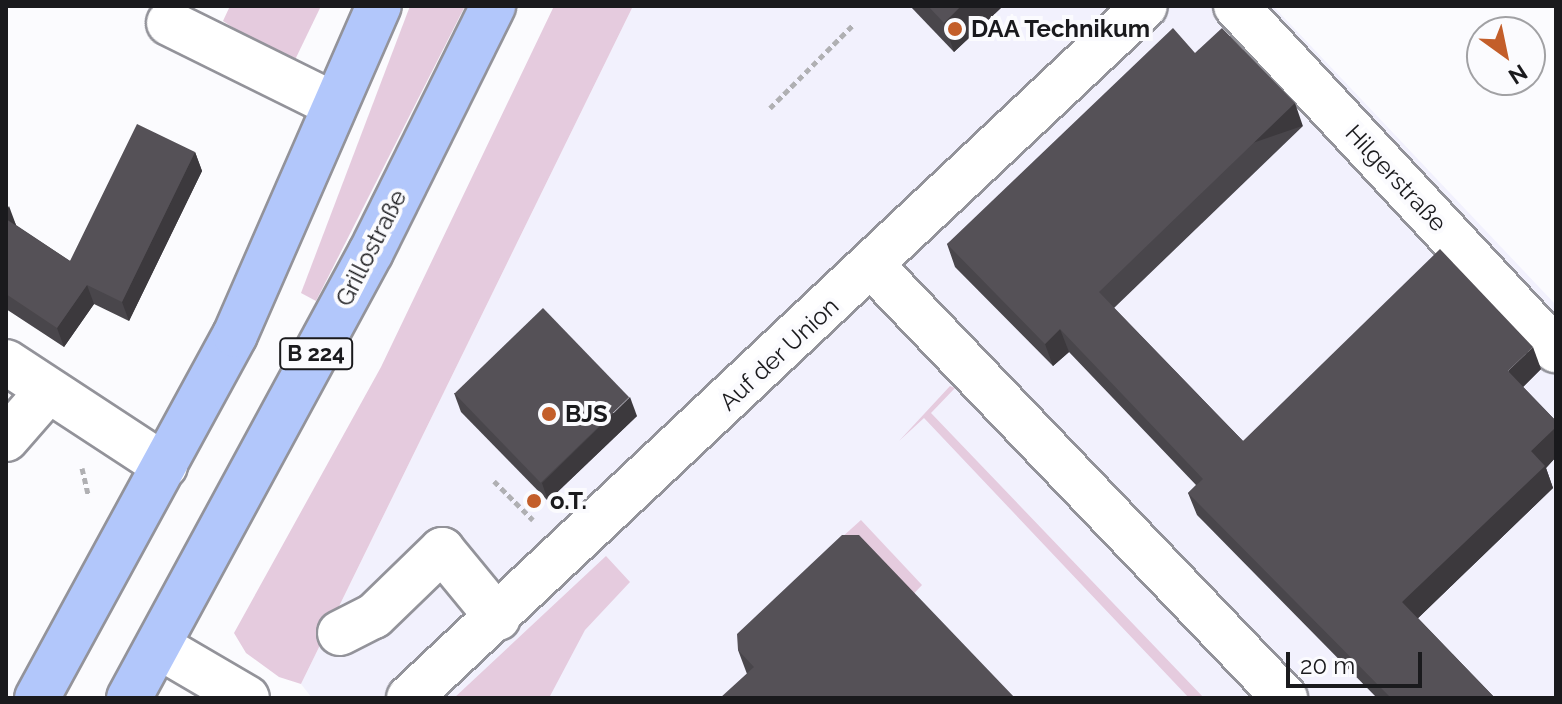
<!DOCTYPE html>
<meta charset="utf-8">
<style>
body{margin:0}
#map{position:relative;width:1562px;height:704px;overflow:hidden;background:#fbfbfe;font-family:Raleway,sans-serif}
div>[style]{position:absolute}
.built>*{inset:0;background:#f2f1fd}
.green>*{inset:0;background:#e5cbde}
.path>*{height:5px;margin-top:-2.5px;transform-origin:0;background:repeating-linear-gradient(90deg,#b0b0b3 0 6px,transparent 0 10px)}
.roads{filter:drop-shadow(2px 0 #93939a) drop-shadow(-2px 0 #93939a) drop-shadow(0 2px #93939a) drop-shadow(0 -2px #93939a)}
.minor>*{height:44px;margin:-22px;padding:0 22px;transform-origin:22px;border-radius:22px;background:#fff}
.major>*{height:44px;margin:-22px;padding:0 22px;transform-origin:22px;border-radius:22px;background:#b2c7fb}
.wall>*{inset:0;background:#49464b}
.shaded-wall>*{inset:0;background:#3c393d;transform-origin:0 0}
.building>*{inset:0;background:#555157;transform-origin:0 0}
.dots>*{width:22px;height:22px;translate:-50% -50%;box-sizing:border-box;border:4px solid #fbfbfe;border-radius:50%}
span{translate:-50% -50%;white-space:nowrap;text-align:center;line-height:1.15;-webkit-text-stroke:8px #fbfbfe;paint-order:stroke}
.shield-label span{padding:2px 6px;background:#fbfbfe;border:2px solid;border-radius:6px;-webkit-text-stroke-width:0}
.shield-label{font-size:22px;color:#1a1a1d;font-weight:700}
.poi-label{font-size:24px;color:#1a1a1d;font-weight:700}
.left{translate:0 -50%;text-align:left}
.street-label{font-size:24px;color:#1a1a1d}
.frame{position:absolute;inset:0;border:8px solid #1a1a1d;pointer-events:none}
.north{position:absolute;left:1466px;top:16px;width:80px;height:80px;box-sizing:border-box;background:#fbfbfe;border:2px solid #a1a1a4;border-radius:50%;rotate:147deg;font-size:22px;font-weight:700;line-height:32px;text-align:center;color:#1a1a1d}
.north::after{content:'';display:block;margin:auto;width:28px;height:36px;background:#c35e2a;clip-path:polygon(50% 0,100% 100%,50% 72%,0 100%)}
.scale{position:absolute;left:1286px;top:652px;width:136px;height:36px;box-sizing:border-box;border:4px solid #1a1a1d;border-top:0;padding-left:10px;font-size:24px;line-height:28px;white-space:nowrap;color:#1a1a1d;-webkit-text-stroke:6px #fbfbfe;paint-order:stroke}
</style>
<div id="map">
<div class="built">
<i style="clip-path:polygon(633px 6px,1273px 6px,1556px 305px,1556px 698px,312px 698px,301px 684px)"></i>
</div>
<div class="green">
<i style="clip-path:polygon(230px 6px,321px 6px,292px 66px,223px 21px)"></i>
<i style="clip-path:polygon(410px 6px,465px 6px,316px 301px,301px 293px)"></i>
<i style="clip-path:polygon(554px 6px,633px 6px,301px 684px,279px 677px,246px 653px,234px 633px,381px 367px)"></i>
<i style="clip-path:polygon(950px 386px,955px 388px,931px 413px,1204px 698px,1189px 698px,924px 418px,899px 441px)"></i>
<i style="clip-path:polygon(861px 520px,922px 585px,907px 601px,810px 566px)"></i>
<i style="clip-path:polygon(606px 556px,630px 582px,585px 630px,549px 698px,454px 698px)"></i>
</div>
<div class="path">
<i style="left:770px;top:108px;width:119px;rotate:-45deg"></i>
<i style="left:82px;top:468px;width:27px;rotate:77deg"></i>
<i style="left:494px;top:481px;width:55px;rotate:45deg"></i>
</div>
<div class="roads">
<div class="minor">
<i style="left:1236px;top:6px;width:470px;rotate:47.1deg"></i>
<i style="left:169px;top:23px;width:181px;rotate:26.3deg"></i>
<i style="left:872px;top:266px;width:598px;rotate:46.29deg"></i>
<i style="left:6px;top:362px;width:190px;rotate:33.2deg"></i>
<i style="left:6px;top:439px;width:64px;rotate:-48.8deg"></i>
<i style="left:340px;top:633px;width:38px;rotate:-27deg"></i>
<i style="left:374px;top:616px;width:95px;rotate:-44.1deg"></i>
<i style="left:442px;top:550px;width:88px;rotate:50.5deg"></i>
<i style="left:158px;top:646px;width:103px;rotate:30.3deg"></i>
<i style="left:409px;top:698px;width:1010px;rotate:-43.24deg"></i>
</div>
<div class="major">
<i style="left:37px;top:698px;width:413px;rotate:-61.4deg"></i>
<i style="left:235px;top:335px;width:359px;rotate:-66.4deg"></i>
<i style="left:129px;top:698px;width:507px;rotate:-61.52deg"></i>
<i style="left:371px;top:252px;width:275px;rotate:-63.6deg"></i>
</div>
</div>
<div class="wall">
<i style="clip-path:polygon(910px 6px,1003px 6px,954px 52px)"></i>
<i style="clip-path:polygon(1195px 53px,1303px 126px,1114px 308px,1243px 441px,1541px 369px,1523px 387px,1556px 421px,1556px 457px,1546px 468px,1553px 488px,1418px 618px,1495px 698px,1377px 698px,1197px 515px,1188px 493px,1196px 485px,1069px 352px,1053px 366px,955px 267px,947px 244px)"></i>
<i style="clip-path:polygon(195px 152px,202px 171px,129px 321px,94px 304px,64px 347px,6px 309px,6px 204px,16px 225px,70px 261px)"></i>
<i style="clip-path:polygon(454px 393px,637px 416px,548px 501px,461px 412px)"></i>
<i style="clip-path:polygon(738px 650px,1015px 698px,747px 674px)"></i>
</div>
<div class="shaded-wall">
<i style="clip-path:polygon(961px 6px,1003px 6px,954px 52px,944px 23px)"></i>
<i style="left:1295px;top:103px;width:24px;height:272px;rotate:71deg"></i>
<i style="clip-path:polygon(195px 152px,202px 171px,129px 321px,122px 302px)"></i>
<i style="clip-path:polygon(9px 206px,16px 225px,6px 226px,6px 211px)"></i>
<i style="clip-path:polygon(87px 285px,94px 304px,64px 347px,57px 328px)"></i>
<i style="clip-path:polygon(1060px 329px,1069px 352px,1053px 366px,1045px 344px)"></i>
<i style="clip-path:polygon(1533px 347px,1541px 369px,1516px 394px,1508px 371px)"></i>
<i style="clip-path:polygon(630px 397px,637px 416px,548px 501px,542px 483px)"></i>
<i style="clip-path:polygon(1556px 427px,1556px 457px,1546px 468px,1553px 488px,1411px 625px,1402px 602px,1531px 451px)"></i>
</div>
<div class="building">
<i style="clip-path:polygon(928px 6px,961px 6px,944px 23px)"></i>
<i style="clip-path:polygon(1173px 28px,1195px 53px,1222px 28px,1295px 103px,1099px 292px,1243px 441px,1440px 249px,1533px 347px,1508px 371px,1556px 421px,1556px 427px,1531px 451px,1545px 466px,1402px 602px,1495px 698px,1391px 698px,1188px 493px,1203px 479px,1060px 329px,1045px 344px,947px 244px)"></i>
<i style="clip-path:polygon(137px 124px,195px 152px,122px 302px,87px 285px,57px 328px,6px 294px,6px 219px,70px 261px)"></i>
<i style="left:543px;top:308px;width:124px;height:123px;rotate:46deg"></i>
<i style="clip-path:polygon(842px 535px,859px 535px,1015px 698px,720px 698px,754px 667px,738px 650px,737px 634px)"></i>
</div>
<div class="dots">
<i style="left:955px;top:29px;background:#c35e2a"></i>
<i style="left:549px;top:414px;background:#c35e2a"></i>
<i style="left:534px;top:501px;background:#c35e2a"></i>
</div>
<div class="shield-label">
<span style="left:316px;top:354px">B 224</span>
</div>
<div class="poi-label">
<span class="left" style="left:971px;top:29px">DAA Technikum</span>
<span class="left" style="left:565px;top:414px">BJS</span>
<span class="left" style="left:550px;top:501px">o.T.</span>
</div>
<div class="street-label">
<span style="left:1396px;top:178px;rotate:47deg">Hilgerstraße</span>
<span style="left:371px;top:248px;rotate:-63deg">Grillostraße</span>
<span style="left:779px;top:354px;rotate:-43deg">Auf der Union</span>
</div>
<div class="frame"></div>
<div class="north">N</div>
<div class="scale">20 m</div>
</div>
